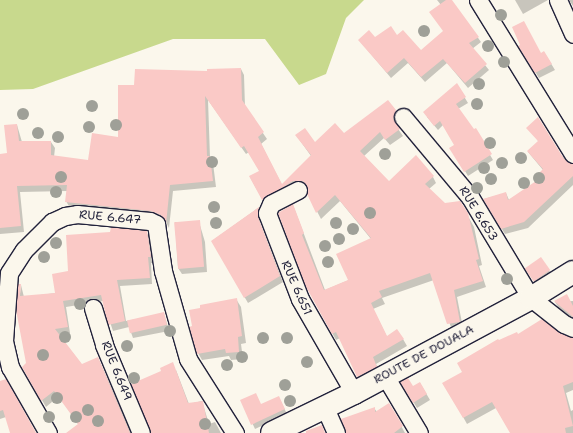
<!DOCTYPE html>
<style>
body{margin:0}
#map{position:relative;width:573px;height:433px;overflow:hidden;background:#fbf7ec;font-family:"Shantell Sans",sans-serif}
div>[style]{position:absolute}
.green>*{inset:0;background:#c8d98d}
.shadow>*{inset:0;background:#0003}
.building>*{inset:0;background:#fac9c6;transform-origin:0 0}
.roads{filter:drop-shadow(1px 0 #22223b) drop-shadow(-1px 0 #22223b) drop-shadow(0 1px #22223b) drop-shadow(0 -1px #22223b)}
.street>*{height:17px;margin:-8.5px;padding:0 8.5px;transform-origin:8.5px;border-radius:8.5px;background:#fbf7ec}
.highway>*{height:22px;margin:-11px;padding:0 11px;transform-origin:11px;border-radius:11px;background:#fbf7ec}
.trees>*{width:12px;height:12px;margin:-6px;border-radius:50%;background:#9fa098}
span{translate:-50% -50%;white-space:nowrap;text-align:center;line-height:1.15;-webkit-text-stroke:3px #fbf7ec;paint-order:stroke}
.street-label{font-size:12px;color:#22223b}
</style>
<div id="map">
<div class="green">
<i style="clip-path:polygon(0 0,364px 0,346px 18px,326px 74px,299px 85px,265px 39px,173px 39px,33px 89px,0 90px)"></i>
</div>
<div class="shadow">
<i style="clip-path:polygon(437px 0,451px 0,481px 42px,472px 49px,489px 70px,468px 88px,447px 63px,425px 82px,408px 63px,391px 78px,359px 40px,397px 37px,421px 51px,444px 32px,441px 5px)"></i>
<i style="clip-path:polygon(515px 0,548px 0,523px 14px)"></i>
<i style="clip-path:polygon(569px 0,573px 0,573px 6px)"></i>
<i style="clip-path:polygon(520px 47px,541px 54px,544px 52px,555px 70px,539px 78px)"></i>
<i style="clip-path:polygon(241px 69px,244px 75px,245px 107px,267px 139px,261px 144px,282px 185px,311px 156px,296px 135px,315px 143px,344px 134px,395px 111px,399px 118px,396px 126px,403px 136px,390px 145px,384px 138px,364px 156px,389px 182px,433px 177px,436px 183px,429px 189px,444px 205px,460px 202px,474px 227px,482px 265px,479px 266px,486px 287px,457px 297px,463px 328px,452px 330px,434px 280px,382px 298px,385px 304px,373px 309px,387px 337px,403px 339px,407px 346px,376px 364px,380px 373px,361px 383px,340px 338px,336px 340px,306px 285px,293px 205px,325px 290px,349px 280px,371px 239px,340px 201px,321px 219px,308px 194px,308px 188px,297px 187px,266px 206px,250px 177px,260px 172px,249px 152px,246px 154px,208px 100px,210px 157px,213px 163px,216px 187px,173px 191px,169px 228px,166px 222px,156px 217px,70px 208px,66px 201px,68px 191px,20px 192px,24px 232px,0 234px,0 155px,8px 154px,17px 125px,22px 142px,51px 142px,55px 148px,54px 157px,89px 161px,119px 138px,135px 86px)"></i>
<i style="clip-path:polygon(457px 85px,468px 103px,458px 109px,473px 130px,475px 129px,493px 160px,468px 176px,451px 148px,455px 145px,443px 125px,438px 130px,427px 117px)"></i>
<i style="clip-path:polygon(528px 128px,573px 165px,573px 185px,528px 228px,505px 234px,484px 199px,506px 193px,509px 200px,540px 180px,543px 170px,528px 152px,539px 142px)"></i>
<i style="clip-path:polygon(258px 208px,261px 213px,260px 223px,283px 282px,248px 303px,212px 241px)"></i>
<i style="clip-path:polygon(175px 222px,199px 222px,205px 242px,207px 272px,182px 274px,178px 268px)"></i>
<i style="clip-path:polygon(146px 232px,150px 238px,154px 263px,151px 263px,152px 284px,120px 286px,126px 321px,164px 314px,169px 331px,133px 338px,129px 327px,113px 331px,103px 301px,66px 307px,70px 333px,59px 335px,82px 365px,98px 358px,132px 433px,84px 433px,59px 396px,46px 407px,23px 367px,27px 364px,18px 310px,21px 285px,24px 297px,56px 293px,69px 272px)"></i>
<i style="clip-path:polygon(527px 269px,549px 270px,552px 276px,537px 287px)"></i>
<i style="clip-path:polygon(236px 299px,241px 307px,246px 343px,241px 344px,243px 359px,231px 360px,229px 356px,202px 360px,198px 353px)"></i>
<i style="clip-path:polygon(573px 301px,573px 319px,559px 308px,555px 302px)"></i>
<i style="clip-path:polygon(559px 334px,573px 338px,573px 390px,566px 393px,571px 411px,573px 410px,573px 433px,511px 433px,496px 408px,467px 424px,444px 383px,464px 373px,499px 342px,518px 336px)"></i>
<i style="clip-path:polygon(176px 370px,189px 404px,202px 401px,209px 424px,215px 422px,221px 433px,152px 433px)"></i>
<i style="clip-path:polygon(0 382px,35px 433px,11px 433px,6px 417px,0 419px)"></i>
<i style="clip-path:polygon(402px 383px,413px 387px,420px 383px,430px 400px,417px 408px)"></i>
<i style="clip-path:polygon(242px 401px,261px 405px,281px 402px,287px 414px,255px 429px)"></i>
<i style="clip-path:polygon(389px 404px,405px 433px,347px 433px,374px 408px,377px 412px)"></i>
</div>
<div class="building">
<i style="clip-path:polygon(446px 0,452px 0,479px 37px,469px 43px,487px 64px,465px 83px,443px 59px,421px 77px,404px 58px,387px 73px,358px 40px,369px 30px,375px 37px,391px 26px,397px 35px,403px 30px,421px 50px,443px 31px,429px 12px)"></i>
<i style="clip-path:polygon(524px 21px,541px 53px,544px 51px,552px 64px,535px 73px,518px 46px,520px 45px,512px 27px)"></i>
<i style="clip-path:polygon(241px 68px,242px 100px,264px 132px,258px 137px,282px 184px,311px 155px,295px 135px,305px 128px,315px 142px,335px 123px,344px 133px,388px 100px,396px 110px,393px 119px,400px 129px,385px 140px,380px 132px,360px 151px,389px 181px,416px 155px,434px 176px,425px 184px,445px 203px,460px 201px,468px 213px,479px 259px,476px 260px,483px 281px,454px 290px,460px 322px,447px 324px,430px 273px,379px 291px,382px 297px,371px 303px,387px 336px,397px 329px,404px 339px,373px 357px,377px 367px,357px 377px,336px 332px,332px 334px,305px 285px,278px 213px,293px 204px,304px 233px,302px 235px,324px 290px,348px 280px,336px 254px,371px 238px,335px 195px,316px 213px,307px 194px,307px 186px,303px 181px,293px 181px,262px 200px,249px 176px,259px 171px,244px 146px,241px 148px,205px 96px,207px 156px,210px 156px,213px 181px,170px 185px,166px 224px,161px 215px,151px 211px,65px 202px,67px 185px,17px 186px,21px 226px,0 228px,0 154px,7px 153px,4px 125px,17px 124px,19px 141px,51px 141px,51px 155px,88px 160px,92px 133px,118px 137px,118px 85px,134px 85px,135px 69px,207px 71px,207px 69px)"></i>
<i style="clip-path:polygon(457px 83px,466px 97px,456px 104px,474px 129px,476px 128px,492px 154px,464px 172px,449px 148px,454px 145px,440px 121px,434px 126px,423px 112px)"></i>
<i style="clip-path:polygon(538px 117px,564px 159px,573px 164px,573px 176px,524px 222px,501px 229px,483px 199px,506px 192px,508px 200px,539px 179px,536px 176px,543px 169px,527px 151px,538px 141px,526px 128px)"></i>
<i style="clip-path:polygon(259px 207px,258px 217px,280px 276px,244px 298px,211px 241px)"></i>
<i style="left:200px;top:220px;width:47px;height:26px;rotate:85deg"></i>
<i style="clip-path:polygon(111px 227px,147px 231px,151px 257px,148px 257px,150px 278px,117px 280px,125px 321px,108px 325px,101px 295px,63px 301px,68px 327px,55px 329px,82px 364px,98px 357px,130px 433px,66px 433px,78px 424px,54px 391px,41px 401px,22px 367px,26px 363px,16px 310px,18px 284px,21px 284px,20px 296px,55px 293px,52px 274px,68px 271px,66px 235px,110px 232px)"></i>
<i style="left:541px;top:257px;width:16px;height:20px;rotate:55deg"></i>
<i style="clip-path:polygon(567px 294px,573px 306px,573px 317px,554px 301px)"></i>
<i style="clip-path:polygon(237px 298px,242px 336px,238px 337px,239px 352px,226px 353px,225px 349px,197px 354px,189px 327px,192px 326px,189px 310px,200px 308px,200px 305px)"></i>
<i style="left:164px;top:312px;width:13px;height:38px;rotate:77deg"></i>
<i style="clip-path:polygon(542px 319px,560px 333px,573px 338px,573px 382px,563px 386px,573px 426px,565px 428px,566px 433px,510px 433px,492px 402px,463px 418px,442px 383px,462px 372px,457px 363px,498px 339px,499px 340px,517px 332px,518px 334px)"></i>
<i style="clip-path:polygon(173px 362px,188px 403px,203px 401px,209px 433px,151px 433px,131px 384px,161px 371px,160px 368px)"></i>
<i style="clip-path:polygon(408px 378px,413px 386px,420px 382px,427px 394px,413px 403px,400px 382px)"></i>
<i style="clip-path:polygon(6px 379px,35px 431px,36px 433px,10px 433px,3px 410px,0 411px,0 381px)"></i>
<i style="clip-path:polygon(256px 393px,261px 404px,279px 396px,285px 409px,251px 425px,240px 400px)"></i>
<i style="clip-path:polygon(389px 403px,403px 426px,394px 433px,346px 433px,341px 419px,375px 407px,375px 412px)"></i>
<i style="clip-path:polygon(322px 425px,325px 433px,306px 433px,306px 431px)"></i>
</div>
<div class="roads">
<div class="street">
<i style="left:478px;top:0;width:181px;rotate:58.3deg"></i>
<i style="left:558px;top:0;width:37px;rotate:66deg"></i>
<i style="left:403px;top:117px;width:104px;rotate:50.1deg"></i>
<i style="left:470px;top:197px;width:118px;rotate:58.9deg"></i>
<i style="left:531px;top:298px;width:42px;rotate:38.2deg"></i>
<i style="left:564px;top:324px;width:10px;rotate:24deg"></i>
<i style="left:298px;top:190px;width:30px;rotate:153deg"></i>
<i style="left:271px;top:204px;width:10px;rotate:114deg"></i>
<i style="left:267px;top:213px;width:92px;rotate:69deg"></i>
<i style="left:300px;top:299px;width:108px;rotate:60.1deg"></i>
<i style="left:93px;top:308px;width:39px;rotate:73deg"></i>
<i style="left:104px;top:345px;width:95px;rotate:67.2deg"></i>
<i style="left:385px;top:376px;width:66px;rotate:59.2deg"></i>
<i style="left:325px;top:408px;width:27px;rotate:66deg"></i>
<i style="left:48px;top:433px;width:76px;rotate:-119.9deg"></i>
<i style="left:10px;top:367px;width:27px;rotate:-103deg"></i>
<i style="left:4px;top:341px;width:68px;rotate:-85.8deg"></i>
<i style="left:9px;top:273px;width:27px;rotate:-57deg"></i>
<i style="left:24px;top:250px;width:40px;rotate:-45deg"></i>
<i style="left:52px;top:222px;width:14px;rotate:-25deg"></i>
<i style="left:65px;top:216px;width:12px;rotate:-9deg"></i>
<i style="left:77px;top:214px;width:73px;rotate:5.5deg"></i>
<i style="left:150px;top:221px;width:7px;rotate:27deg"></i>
<i style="left:156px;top:224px;width:48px;rotate:81.5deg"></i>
<i style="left:163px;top:271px;width:91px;rotate:74.1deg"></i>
<i style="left:188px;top:359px;width:88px;rotate:57.6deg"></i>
</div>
<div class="highway">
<i style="left:272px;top:433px;width:91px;rotate:-26deg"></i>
<i style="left:354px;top:393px;width:201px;rotate:-28.2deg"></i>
<i style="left:531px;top:298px;width:49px;rotate:-31.8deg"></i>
</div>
</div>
<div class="trees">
<i style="left:501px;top:15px"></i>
<i style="left:424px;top:31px"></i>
<i style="left:488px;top:46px"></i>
<i style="left:504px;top:62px"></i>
<i style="left:479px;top:84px"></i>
<i style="left:477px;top:104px"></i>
<i style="left:92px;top:106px"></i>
<i style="left:23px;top:114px"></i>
<i style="left:116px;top:125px"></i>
<i style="left:89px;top:127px"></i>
<i style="left:38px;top:133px"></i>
<i style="left:58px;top:137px"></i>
<i style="left:490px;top:143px"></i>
<i style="left:385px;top:154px"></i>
<i style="left:521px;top:158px"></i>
<i style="left:212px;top:162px"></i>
<i style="left:502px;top:163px"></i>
<i style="left:484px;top:168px"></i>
<i style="left:61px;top:177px"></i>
<i style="left:539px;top:178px"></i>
<i style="left:491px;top:179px"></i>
<i style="left:524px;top:183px"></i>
<i style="left:477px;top:188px"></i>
<i style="left:56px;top:192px"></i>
<i style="left:214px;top:207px"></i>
<i style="left:370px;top:213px"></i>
<i style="left:216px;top:223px"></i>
<i style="left:336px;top:223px"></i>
<i style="left:353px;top:229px"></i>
<i style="left:339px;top:239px"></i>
<i style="left:56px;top:243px"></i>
<i style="left:325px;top:246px"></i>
<i style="left:44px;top:257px"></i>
<i style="left:328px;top:262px"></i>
<i style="left:507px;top:279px"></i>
<i style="left:80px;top:304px"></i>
<i style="left:170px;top:331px"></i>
<i style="left:65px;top:337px"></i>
<i style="left:263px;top:338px"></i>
<i style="left:287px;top:338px"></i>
<i style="left:127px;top:346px"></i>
<i style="left:43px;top:355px"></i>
<i style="left:242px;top:357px"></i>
<i style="left:307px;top:362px"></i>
<i style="left:227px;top:365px"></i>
<i style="left:134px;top:378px"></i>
<i style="left:285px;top:385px"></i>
<i style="left:57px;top:398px"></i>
<i style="left:290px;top:401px"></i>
<i style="left:88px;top:410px"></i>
<i style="left:49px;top:417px"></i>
<i style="left:76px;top:417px"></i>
<i style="left:98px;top:421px"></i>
<i style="left:205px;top:424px"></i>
</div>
<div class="street-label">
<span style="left:478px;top:214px;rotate:58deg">RUE 6.653</span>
<span style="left:110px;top:218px;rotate:5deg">RUE 6.647</span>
<span style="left:296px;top:288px;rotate:66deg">RUE 6.651</span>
<span style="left:424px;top:355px;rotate:-28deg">ROUTE DE DOUALA</span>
<span style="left:116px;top:371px;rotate:68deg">RUE 6.649</span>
</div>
</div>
